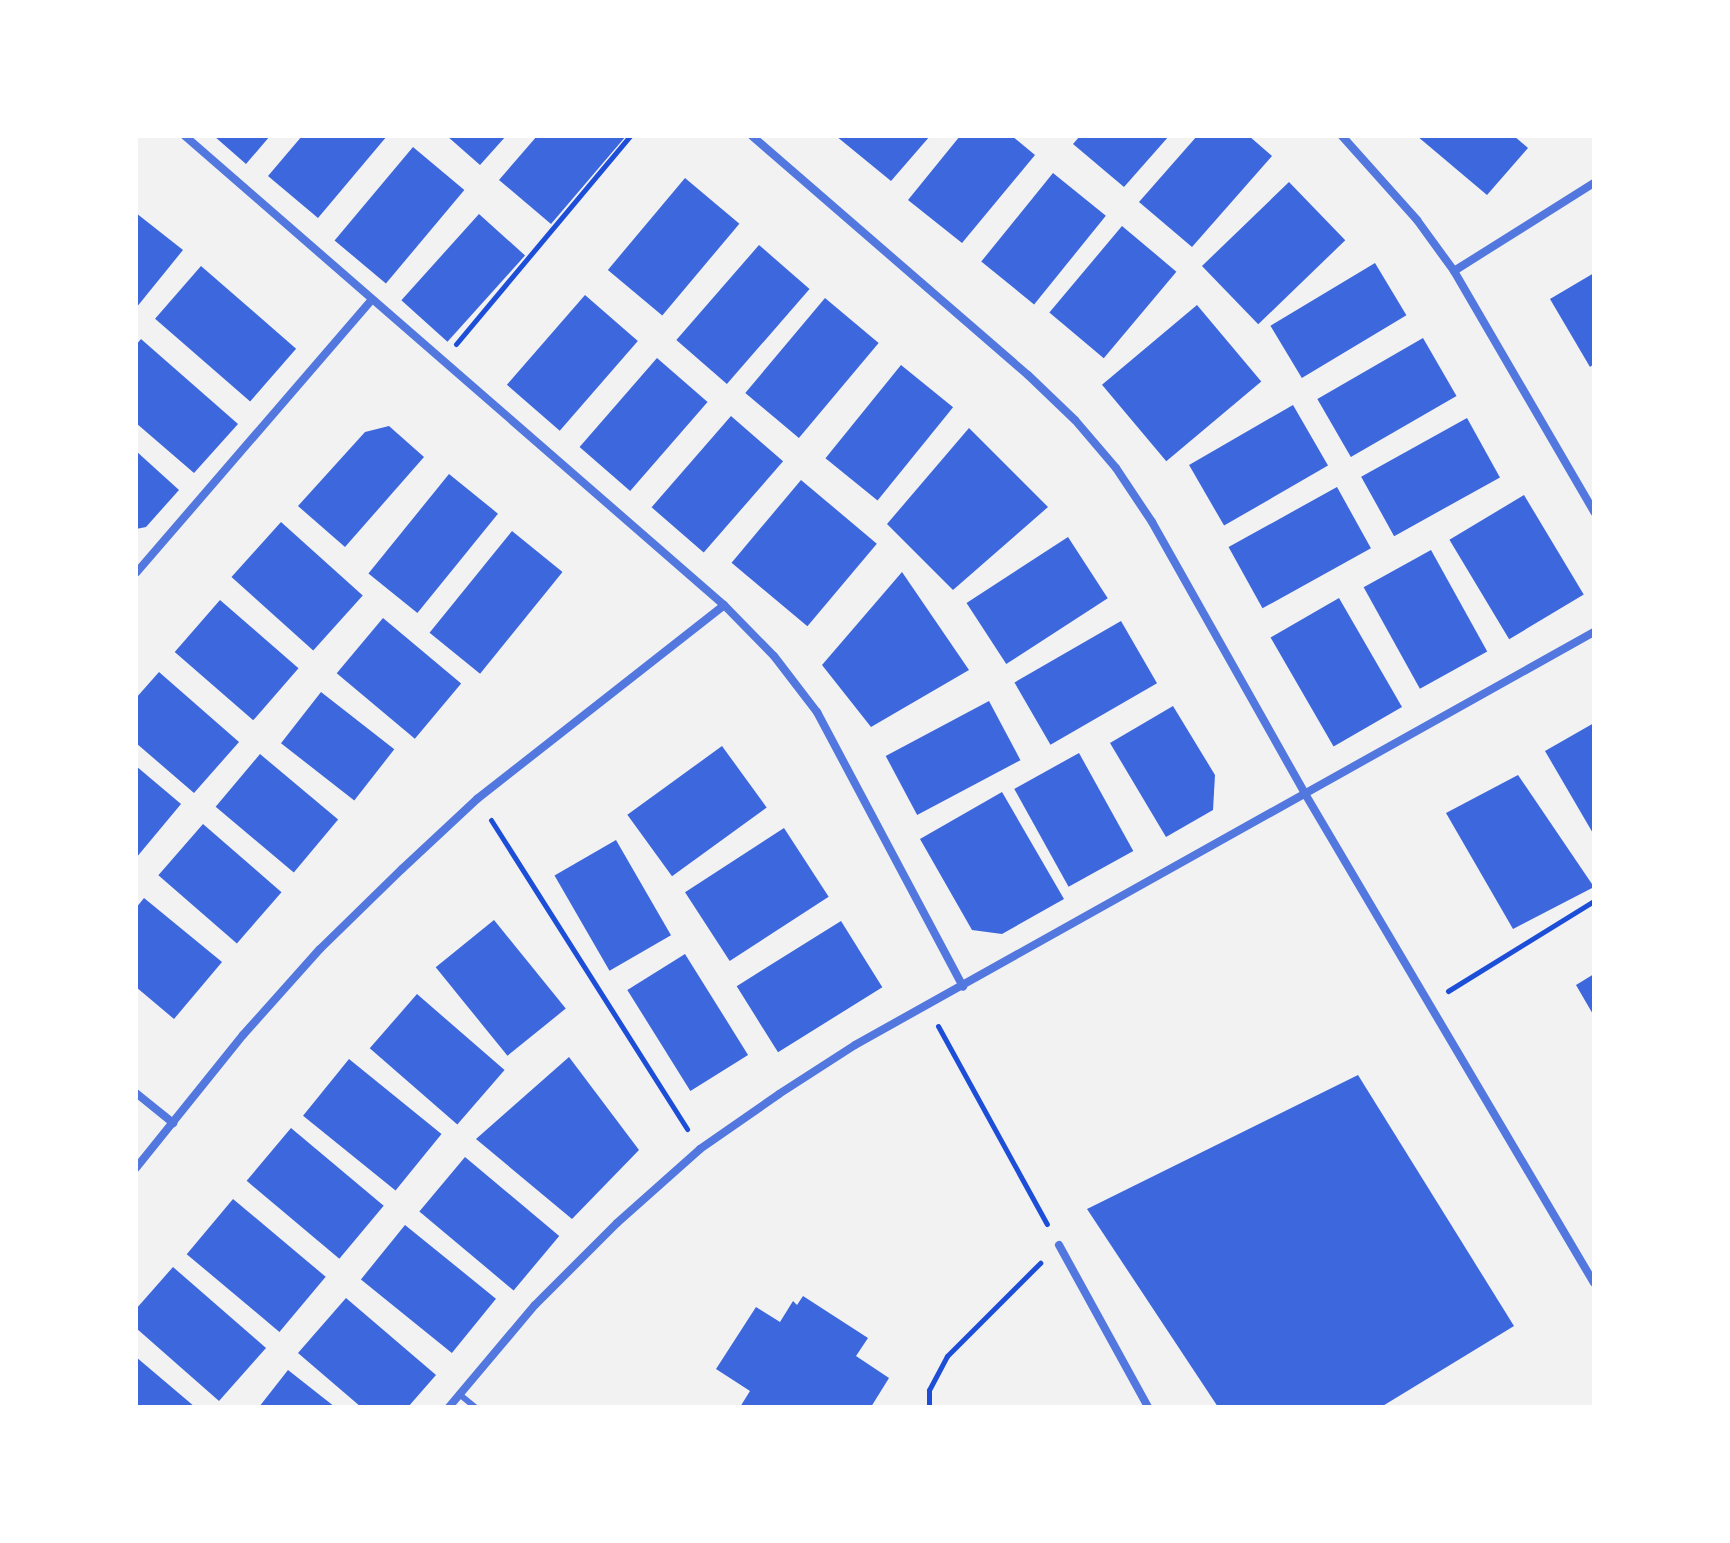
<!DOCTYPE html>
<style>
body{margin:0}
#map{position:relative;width:1730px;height:1543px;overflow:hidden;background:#f2f2f2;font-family:Ubuntu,sans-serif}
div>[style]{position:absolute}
.building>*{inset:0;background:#3d67dc;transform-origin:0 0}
.path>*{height:5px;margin:-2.5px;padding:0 2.5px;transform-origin:2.5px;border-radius:2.5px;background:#1d4ed8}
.service>*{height:6px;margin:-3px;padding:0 3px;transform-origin:3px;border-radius:3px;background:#5277de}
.minor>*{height:8px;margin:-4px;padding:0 4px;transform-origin:4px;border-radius:4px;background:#5277de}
span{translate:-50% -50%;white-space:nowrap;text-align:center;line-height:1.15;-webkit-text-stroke:7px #fff;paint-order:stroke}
.frame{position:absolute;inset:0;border:138px solid #fff;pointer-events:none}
</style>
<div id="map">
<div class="building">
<i style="clip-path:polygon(214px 136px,270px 136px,246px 164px)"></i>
<i style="clip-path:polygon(302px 136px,387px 136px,318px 218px,268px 176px)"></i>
<i style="clip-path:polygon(447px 136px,506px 136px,480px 165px)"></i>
<i style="clip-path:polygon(537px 136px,626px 136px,551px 224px,499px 180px)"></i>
<i style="clip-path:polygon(836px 136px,930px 136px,891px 181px)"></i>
<i style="clip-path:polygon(960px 136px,1012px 136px,1035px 155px,962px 243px,908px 200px)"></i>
<i style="clip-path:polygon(1080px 136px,1169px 136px,1124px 187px,1073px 144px)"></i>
<i style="clip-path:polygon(1197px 136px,1249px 136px,1272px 156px,1192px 247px,1139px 202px)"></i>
<i style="clip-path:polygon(1417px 136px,1514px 136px,1528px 148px,1487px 195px)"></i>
<i style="left:413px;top:147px;width:67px;height:122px;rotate:40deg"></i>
<i style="left:1053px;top:173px;width:68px;height:114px;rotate:39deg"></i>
<i style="left:685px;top:178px;width:71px;height:120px;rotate:40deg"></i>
<i style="left:1289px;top:182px;width:81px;height:121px;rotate:46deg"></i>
<i style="clip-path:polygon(136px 213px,183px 250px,136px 308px)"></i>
<i style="left:479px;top:214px;width:62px;height:116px;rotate:42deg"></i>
<i style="left:1122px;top:226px;width:71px;height:113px;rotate:40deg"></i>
<i style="left:759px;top:245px;width:67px;height:126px;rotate:41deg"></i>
<i style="left:1375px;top:263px;width:61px;height:122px;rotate:59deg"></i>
<i style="left:201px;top:266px;width:126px;height:70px;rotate:41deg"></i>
<i style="clip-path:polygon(1594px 273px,1594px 364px,1590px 367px,1550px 299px)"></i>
<i style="left:585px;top:295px;width:70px;height:119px;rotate:41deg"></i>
<i style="left:825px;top:298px;width:70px;height:124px;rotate:40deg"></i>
<i style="left:1197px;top:305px;width:100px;height:124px;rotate:50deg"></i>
<i style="left:1423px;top:338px;width:67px;height:122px;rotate:60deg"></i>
<i style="clip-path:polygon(141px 339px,238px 424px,194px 473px,136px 423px,136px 345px)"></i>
<i style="left:657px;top:358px;width:67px;height:118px;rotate:41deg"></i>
<i style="left:901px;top:365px;width:67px;height:120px;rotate:39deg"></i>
<i style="left:1293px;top:405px;width:70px;height:120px;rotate:60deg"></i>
<i style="left:731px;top:416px;width:69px;height:121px;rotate:41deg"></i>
<i style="left:1467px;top:418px;width:68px;height:121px;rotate:61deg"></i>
<i style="clip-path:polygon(389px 426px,424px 457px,345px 547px,298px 506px,365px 432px)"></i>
<i style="clip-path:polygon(969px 428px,1048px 507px,953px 590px,887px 524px)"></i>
<i style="clip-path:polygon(136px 451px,179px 490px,146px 527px,136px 529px)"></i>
<i style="left:449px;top:474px;width:63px;height:128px;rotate:39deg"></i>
<i style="left:801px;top:480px;width:99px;height:108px;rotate:40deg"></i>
<i style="left:1337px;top:487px;width:70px;height:124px;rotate:61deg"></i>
<i style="left:1524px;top:495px;width:116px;height:87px;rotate:59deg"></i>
<i style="left:281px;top:522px;width:110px;height:74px;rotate:42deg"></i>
<i style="left:512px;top:531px;width:65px;height:131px;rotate:39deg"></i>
<i style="left:1068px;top:537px;width:73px;height:121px;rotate:57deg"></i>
<i style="left:1431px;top:550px;width:116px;height:77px;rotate:61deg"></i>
<i style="clip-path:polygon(902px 572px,969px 670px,871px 727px,822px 665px)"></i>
<i style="left:1339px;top:598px;width:126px;height:79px;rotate:60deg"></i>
<i style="left:220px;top:600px;width:104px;height:69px;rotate:41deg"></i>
<i style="left:383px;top:618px;width:102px;height:72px;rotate:40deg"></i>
<i style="left:1121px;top:621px;width:72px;height:123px;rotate:60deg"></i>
<i style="clip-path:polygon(159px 672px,239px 742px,194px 793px,136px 743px,136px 698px)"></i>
<i style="left:321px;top:692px;width:93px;height:65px;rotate:38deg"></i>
<i style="left:989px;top:701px;width:67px;height:117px;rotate:62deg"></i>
<i style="clip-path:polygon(1173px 706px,1215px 775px,1213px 810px,1166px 837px,1110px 743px)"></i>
<i style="clip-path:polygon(1594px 723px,1594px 835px,1545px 751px)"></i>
<i style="left:722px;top:746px;width:76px;height:117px;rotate:54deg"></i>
<i style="left:1079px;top:753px;width:112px;height:74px;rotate:61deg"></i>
<i style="left:260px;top:754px;width:102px;height:69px;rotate:40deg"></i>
<i style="clip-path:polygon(136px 766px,181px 804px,136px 858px)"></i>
<i style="clip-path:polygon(1518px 775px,1594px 887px,1513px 929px,1446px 813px)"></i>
<i style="clip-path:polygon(1002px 792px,1064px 899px,1002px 934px,972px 930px,920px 839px)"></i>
<i style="left:203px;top:824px;width:104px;height:68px;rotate:41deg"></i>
<i style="left:784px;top:828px;width:82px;height:118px;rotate:57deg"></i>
<i style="left:616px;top:840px;width:110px;height:71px;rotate:60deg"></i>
<i style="clip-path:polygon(144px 898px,222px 962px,174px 1019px,136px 987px,136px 908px)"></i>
<i style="left:494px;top:920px;width:114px;height:75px;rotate:51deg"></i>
<i style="left:841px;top:921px;width:78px;height:123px;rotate:58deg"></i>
<i style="left:685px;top:954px;width:119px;height:68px;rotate:58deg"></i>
<i style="clip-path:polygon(1594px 974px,1594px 1016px,1576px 985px)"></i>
<i style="left:417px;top:994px;width:116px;height:72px;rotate:41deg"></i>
<i style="clip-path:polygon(569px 1057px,639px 1150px,572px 1219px,476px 1139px)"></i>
<i style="left:349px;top:1059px;width:119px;height:73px;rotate:39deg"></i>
<i style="clip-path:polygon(1358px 1075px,1514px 1326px,1381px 1407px,1218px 1407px,1087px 1209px)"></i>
<i style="left:291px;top:1128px;width:121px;height:69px;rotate:40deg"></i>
<i style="left:465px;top:1157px;width:123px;height:71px;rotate:40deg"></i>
<i style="left:233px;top:1199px;width:121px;height:72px;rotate:40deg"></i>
<i style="left:405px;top:1225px;width:117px;height:70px;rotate:39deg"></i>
<i style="clip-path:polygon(173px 1267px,266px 1348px,219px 1401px,136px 1328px,136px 1309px)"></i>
<i style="clip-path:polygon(803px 1296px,868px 1338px,856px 1356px,889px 1378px,871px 1407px,740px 1407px,750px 1391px,716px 1369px,756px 1307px,780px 1322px,793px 1301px,797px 1305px)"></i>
<i style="clip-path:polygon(346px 1298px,436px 1375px,408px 1407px,361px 1407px,298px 1353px)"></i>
<i style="clip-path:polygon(136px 1357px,195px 1407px,136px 1407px)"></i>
<i style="clip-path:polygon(288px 1370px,335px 1407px,259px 1407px)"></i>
</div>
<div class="path">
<i style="left:456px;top:344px;width:271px;rotate:-50.1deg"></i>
<i style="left:491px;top:820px;width:366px;rotate:57.6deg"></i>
<i style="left:1448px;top:991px;width:172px;rotate:-31.7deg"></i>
<i style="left:938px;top:1026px;width:226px;rotate:61.2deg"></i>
<i style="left:929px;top:1407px;width:17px;rotate:-90deg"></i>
<i style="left:929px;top:1390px;width:38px;rotate:-62deg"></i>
<i style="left:947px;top:1356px;width:132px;rotate:-45deg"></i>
</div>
<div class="service">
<i style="left:459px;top:1394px;width:21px;rotate:39deg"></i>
</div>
<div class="minor">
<i style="left:185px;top:136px;width:714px;rotate:41.03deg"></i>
<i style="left:724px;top:605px;width:71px;rotate:45.6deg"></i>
<i style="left:774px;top:656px;width:71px;rotate:52.5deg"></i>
<i style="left:817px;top:712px;width:311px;rotate:62deg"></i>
<i style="left:752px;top:136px;width:365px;rotate:40.9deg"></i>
<i style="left:1028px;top:375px;width:65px;rotate:43.8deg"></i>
<i style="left:1075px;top:420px;width:63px;rotate:49.5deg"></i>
<i style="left:1116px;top:468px;width:65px;rotate:56.3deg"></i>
<i style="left:1152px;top:522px;width:310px;rotate:60.6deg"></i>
<i style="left:1304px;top:792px;width:570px;rotate:59.43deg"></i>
<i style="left:1342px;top:136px;width:113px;rotate:48.2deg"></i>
<i style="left:1417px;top:220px;width:63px;rotate:54deg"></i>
<i style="left:1454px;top:271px;width:279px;rotate:59.8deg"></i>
<i style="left:1454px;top:271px;width:165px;rotate:-32.2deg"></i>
<i style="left:136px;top:573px;width:361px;rotate:-49.2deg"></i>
<i style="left:136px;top:1093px;width:48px;rotate:39deg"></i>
<i style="left:136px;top:1168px;width:171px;rotate:-51.2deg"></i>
<i style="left:243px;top:1035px;width:115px;rotate:-48.2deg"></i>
<i style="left:320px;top:949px;width:115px;rotate:-44.3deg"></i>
<i style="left:402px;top:869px;width:103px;rotate:-43deg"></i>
<i style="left:477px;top:799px;width:314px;rotate:-38.1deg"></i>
<i style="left:1059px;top:1245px;width:185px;rotate:61.2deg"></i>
<i style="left:449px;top:1407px;width:133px;rotate:-49.9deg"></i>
<i style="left:535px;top:1305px;width:116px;rotate:-45deg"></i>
<i style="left:617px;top:1223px;width:111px;rotate:-41.7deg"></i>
<i style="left:700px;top:1149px;width:96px;rotate:-34.8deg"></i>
<i style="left:779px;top:1094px;width:90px;rotate:-32.8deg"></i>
<i style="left:855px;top:1045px;width:847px;rotate:-29.2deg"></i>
</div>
<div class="frame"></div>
</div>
